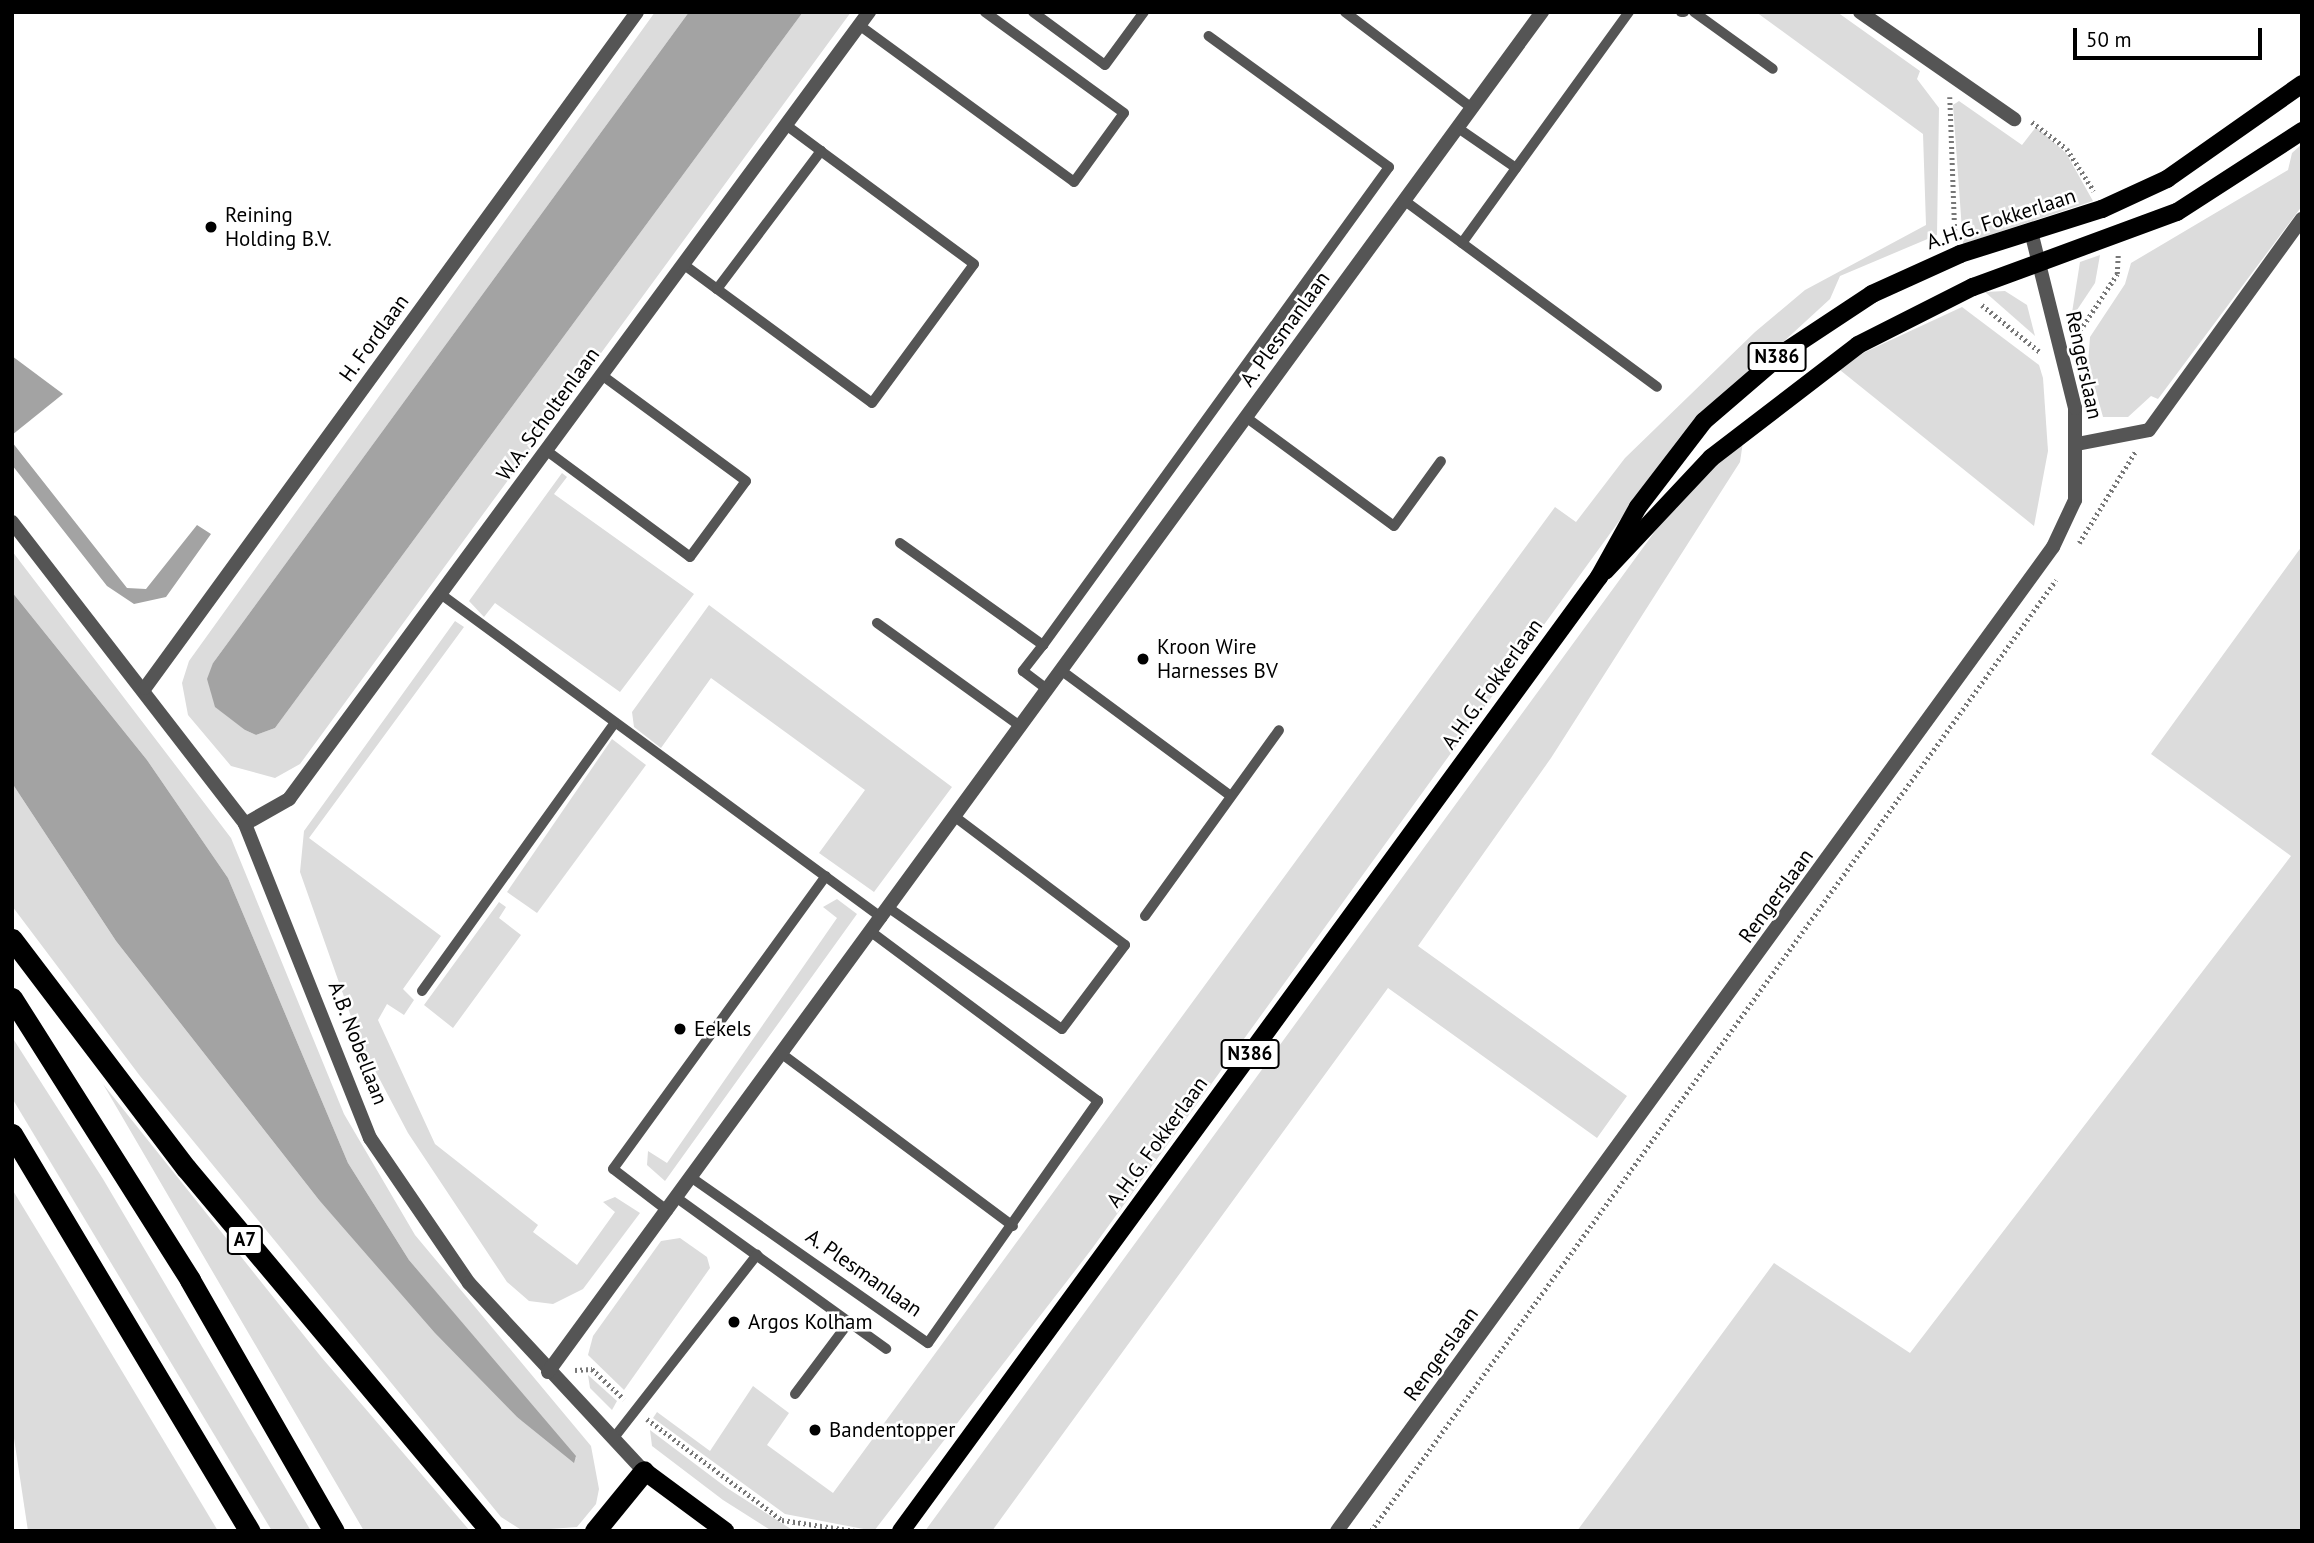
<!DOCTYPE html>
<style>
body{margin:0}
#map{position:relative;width:2314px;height:1543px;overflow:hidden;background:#fff;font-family:"PT Sans",sans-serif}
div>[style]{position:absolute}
.green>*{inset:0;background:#dcdcdc}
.water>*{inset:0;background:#a3a3a3}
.path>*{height:4.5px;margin-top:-2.25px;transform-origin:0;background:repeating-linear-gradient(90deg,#777 0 2px,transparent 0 5.5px)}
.lane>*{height:10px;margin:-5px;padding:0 5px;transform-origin:5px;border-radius:5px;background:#555}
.street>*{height:14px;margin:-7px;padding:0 7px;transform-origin:7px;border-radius:7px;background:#555}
.primary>*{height:18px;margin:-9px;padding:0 9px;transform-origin:9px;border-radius:9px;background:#000}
.highway>*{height:21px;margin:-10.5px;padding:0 10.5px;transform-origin:10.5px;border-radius:10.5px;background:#000}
.dots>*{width:19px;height:19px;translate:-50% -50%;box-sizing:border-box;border:4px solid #fff;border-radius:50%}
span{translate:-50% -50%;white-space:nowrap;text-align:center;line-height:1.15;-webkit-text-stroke:5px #fff;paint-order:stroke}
.shield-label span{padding:2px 5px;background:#fff;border:2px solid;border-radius:5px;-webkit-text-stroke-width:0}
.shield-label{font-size:19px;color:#000;font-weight:700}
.poi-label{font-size:21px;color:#000}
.left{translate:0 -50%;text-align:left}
.street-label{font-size:21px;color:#000}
.frame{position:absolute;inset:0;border:14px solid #000;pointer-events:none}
.scale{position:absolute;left:2073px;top:28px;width:189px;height:32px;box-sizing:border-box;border:4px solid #000;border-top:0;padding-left:9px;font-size:21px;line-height:24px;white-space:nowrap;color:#000;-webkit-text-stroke:5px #fff;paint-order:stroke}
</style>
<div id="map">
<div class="green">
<i style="clip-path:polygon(655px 12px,689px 12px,213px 663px,245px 730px,256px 735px,275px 728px,803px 12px,851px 12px,300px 764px,275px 778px,231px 766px,188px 715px,182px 683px,189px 661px)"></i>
<i style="clip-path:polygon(1756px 12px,1837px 12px,1920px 71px,1917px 79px,1939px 108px,1937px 235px,1840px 276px,1830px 299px,1680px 437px,1091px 1250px,874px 1531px,785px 1514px,653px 1418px,657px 1412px,710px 1451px,753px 1386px,789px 1413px,767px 1445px,833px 1493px,1555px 507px,1576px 522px,1625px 458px,1755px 332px,1805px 290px,1926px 225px,1923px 134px)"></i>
<i style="clip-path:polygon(1959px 101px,2022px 145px,2036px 127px,2066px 153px,2093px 201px,1963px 244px,1953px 105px)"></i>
<i style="clip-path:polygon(2302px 144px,2302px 206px,2158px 399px,2151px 396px,2128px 417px,2103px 417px,2088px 363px,2090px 337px,2125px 284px,2131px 263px,2288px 170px,2292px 153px)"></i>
<i style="clip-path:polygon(2100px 255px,2095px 283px,2071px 319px,2080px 262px)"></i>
<i style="clip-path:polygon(2005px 291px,2027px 305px,2035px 336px,1985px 292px)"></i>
<i style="clip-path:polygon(1962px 307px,2039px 365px,2043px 378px,2048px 451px,2034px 526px,1835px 366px)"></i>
<i style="clip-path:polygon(1744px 435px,1740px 462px,1551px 758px,1418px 946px,1627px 1096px,1597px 1138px,1388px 988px,992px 1531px,925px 1531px,1672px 508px)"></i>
<i style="clip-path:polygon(562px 473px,567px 477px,554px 494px,694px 594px,620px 692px,495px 603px,484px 617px,469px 601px)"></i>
<i style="clip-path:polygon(2302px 546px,2302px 1531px,1577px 1531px,1774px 1263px,1910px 1353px,2291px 856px,2151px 754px)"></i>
<i style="clip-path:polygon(12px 551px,231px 838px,344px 1114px,415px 1235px,591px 1446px,599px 1489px,596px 1504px,577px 1527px,523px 1531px,501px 1517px,140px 1076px,12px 906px,12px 783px,116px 941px,319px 1200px,517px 1417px,577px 1459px,409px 1260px,348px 1163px,228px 878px,147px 760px,12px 592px)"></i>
<i style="clip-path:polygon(709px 605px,952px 787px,874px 892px,819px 853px,865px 790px,711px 678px,661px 748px,634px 727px,632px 712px)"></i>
<i style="clip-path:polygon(455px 621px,464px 627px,309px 838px,441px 936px,403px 989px,414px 1000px,404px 1015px,387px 1004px,378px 1020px,435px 1144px,538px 1225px,533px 1232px,577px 1265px,615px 1212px,603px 1202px,615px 1197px,640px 1213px,583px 1289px,553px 1304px,529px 1301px,507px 1282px,408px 1133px,360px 1042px,300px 872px,304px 831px)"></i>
<i style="clip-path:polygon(612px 739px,646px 765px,537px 913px,507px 892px)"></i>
<i style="clip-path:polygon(837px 899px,857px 914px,665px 1181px,647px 1165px,648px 1151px,667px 1163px,837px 918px,823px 907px)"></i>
<i style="clip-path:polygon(499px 902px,506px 907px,499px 918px,521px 935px,453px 1028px,424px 1005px)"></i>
<i style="clip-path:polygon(12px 1037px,103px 1179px,311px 1531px,272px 1531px,12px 1098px)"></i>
<i style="clip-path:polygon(103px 1084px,322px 1358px,470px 1531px,364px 1531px)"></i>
<i style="clip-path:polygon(12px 1189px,57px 1263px,218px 1531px,28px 1531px,12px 1425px)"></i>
<i style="clip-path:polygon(680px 1238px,707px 1257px,710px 1268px,624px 1390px,588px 1355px,593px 1336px,661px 1241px)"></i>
<i style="clip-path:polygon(588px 1375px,617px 1401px,612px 1410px,590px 1388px)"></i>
<i style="clip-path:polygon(650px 1430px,727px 1488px,794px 1531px,772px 1531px,723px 1500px,652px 1446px)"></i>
</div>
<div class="water">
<i style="clip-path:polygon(689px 12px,803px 12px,275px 728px,256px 735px,245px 730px,215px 707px,207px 679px,213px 663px)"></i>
<i style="clip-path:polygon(12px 356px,63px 394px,12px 435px)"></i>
<i style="clip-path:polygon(12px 442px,127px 588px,146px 589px,197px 525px,211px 534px,166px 597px,134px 604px,107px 586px,12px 465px)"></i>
<i style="clip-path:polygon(12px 592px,147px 760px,228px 878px,348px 1163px,409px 1260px,576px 1456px,574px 1463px,517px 1417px,435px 1333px,319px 1200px,116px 941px,12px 783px)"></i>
</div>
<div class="path">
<i style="left:1950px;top:97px;width:138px;rotate:87.9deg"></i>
<i style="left:2032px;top:122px;width:44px;rotate:37.6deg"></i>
<i style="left:2067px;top:149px;width:50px;rotate:57.3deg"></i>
<i style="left:1982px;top:305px;width:75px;rotate:39deg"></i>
<i style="left:2077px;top:335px;width:73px;rotate:-56.7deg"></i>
<i style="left:2117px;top:274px;width:19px;rotate:-87deg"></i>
<i style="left:2079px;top:543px;width:107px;rotate:-58.4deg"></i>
<i style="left:575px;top:1370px;width:17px;rotate:-3deg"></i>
<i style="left:592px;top:1369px;width:44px;rotate:43.2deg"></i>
<i style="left:647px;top:1419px;width:169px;rotate:36.8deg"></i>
<i style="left:782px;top:1520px;width:74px;rotate:8.6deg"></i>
<i style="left:1371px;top:1531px;width:1172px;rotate:-54.24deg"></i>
</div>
<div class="lane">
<i style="left:1033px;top:12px;width:89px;rotate:36.4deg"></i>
<i style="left:1105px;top:65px;width:66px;rotate:-53.7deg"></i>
<i style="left:1345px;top:12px;width:159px;rotate:37.1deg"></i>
<i style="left:1681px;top:12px;width:3px"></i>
<i style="left:1694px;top:12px;width:97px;rotate:35.8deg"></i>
<i style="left:859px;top:25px;width:266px;rotate:36.1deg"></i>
<i style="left:1074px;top:182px;width:85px;rotate:-54.1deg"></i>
<i style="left:1124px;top:113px;width:172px;rotate:-144deg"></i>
<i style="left:1458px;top:128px;width:70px;rotate:34.6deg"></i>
<i style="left:1516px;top:168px;width:193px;rotate:-54.1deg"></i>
<i style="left:1405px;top:201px;width:313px;rotate:36.4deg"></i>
<i style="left:1462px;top:243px;width:92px;rotate:-54.2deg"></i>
<i style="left:683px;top:264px;width:42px;rotate:36.3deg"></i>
<i style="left:717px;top:289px;width:173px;rotate:-53deg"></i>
<i style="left:821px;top:151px;width:44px;rotate:-143.4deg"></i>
<i style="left:717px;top:289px;width:192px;rotate:36.3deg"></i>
<i style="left:872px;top:403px;width:172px;rotate:-53.7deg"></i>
<i style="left:974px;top:264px;width:190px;rotate:-143.6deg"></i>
<i style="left:1247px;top:418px;width:182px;rotate:36.3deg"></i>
<i style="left:1394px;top:526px;width:80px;rotate:-54.1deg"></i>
<i style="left:547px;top:451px;width:178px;rotate:36.5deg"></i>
<i style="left:690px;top:557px;width:94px;rotate:-53.6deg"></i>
<i style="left:746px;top:481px;width:177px;rotate:-143.7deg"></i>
<i style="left:900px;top:543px;width:176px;rotate:35.5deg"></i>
<i style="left:1043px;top:645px;width:33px;rotate:128deg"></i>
<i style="left:1023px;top:671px;width:31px;rotate:37deg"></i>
<i style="left:442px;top:595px;width:546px;rotate:36.28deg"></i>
<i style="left:877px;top:623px;width:178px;rotate:35.8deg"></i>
<i style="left:1043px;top:645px;width:590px;rotate:-54.1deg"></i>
<i style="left:1389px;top:167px;width:223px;rotate:-144deg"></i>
<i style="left:1062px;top:671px;width:210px;rotate:36.5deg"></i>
<i style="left:889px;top:908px;width:211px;rotate:35deg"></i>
<i style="left:1062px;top:1029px;width:105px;rotate:-53.1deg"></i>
<i style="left:1125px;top:945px;width:213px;rotate:-143deg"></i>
<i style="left:1145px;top:916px;width:229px;rotate:-54.2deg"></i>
<i style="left:422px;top:991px;width:329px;rotate:-54.3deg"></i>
<i style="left:782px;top:1054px;width:288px;rotate:36.7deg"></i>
<i style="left:692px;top:1178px;width:288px;rotate:35deg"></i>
<i style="left:928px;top:1343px;width:296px;rotate:-54.9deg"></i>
<i style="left:1098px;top:1101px;width:283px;rotate:-143.3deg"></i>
<i style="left:677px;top:1198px;width:258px;rotate:35.8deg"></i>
<i style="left:668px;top:1211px;width:69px;rotate:-142.6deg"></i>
<i style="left:613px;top:1169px;width:362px;rotate:-54deg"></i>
<i style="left:795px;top:1394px;width:90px;rotate:-53.1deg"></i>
<i style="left:613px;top:1439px;width:234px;rotate:-52deg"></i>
</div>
<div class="street">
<i style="left:1860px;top:12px;width:188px;rotate:34.8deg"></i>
<i style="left:2077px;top:444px;width:73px;rotate:-11deg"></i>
<i style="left:2149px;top:430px;width:261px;rotate:-54.1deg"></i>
<i style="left:12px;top:522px;width:381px;rotate:52.3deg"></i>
<i style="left:245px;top:824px;width:338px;rotate:68.3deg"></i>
<i style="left:370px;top:1138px;width:176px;rotate:55.7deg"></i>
<i style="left:469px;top:1283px;width:257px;rotate:47.1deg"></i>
<i style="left:145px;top:688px;width:836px;rotate:-53.95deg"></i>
<i style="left:245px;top:824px;width:51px;rotate:-29.6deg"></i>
<i style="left:289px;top:799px;width:978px;rotate:-53.61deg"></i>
<i style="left:548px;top:1372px;width:1685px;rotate:-53.84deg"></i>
<i style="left:1337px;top:1531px;width:1217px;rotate:-53.96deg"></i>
<i style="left:2053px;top:547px;width:52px;rotate:-64.9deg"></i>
<i style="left:2075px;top:500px;width:92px;rotate:-90deg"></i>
<i style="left:2075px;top:408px;width:181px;rotate:-104deg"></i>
</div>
<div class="primary">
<i style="left:1605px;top:571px;width:155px;rotate:-46.8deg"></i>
<i style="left:1711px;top:458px;width:185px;rotate:-37.5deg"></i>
<i style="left:1858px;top:345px;width:129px;rotate:-26.8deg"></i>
<i style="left:1973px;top:287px;width:217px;rotate:-20.2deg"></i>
<i style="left:2177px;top:212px;width:149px;rotate:-32.9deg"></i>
<i style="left:644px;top:1471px;width:101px;rotate:36.5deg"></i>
<i style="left:901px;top:1531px;width:1182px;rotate:-53.81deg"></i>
<i style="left:1599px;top:577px;width:80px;rotate:-60.9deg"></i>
<i style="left:1638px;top:507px;width:108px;rotate:-52.5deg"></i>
<i style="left:1704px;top:421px;width:104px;rotate:-40.7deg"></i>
<i style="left:1783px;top:353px;width:107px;rotate:-33.5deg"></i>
<i style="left:1872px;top:294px;width:97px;rotate:-24.4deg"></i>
<i style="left:1960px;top:254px;width:149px;rotate:-17.6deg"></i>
<i style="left:2102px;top:209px;width:72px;rotate:-24.8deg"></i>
<i style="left:2167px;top:179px;width:165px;rotate:-35.1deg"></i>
</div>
<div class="highway">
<i style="left:12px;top:939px;width:288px;rotate:52.8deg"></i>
<i style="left:186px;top:1168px;width:474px;rotate:50deg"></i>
<i style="left:12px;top:998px;width:333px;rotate:57.7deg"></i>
<i style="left:190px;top:1280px;width:289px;rotate:60.2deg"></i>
<i style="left:12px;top:1134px;width:463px;rotate:59.1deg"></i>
<i style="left:595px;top:1531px;width:77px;rotate:-50.8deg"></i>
</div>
<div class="dots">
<i style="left:211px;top:227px;background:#000"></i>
<i style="left:1143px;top:659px;background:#000"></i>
<i style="left:680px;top:1029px;background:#000"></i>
<i style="left:734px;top:1322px;background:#000"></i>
<i style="left:815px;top:1430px;background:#000"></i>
</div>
<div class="shield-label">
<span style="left:1777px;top:357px">N386</span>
<span style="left:1250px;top:1054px">N386</span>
<span style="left:245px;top:1240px">A7</span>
</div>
<div class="poi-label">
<span class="left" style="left:225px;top:227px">Reining<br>Holding B.V.</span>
<span class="left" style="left:1157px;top:659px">Kroon Wire<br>Harnesses BV</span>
<span class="left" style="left:694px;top:1029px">Eekels</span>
<span class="left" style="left:748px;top:1322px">Argos Kolham</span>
<span class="left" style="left:829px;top:1430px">Bandentopper</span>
</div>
<div class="street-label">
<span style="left:2001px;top:219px;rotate:-18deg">A.H.G. Fokkerlaan</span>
<span style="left:1285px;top:329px;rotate:-54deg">A. Plesmanlaan</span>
<span style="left:374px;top:338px;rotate:-54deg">H. Fordlaan</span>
<span style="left:2084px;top:365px;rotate:78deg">Rengerslaan</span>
<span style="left:548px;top:414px;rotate:-54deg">W.A. Scholtenlaan</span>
<span style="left:1492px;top:684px;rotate:-54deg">A.H.G. Fokkerlaan</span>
<span style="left:1776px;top:896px;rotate:-54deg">Rengerslaan</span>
<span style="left:358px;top:1043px;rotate:69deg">A.B. Nobellaan</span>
<span style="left:1157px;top:1142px;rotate:-54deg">A.H.G. Fokkerlaan</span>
<span style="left:864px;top:1273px;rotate:35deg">A. Plesmanlaan</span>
<span style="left:1441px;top:1354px;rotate:-54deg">Rengerslaan</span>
</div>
<div class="frame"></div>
<div class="scale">50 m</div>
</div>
